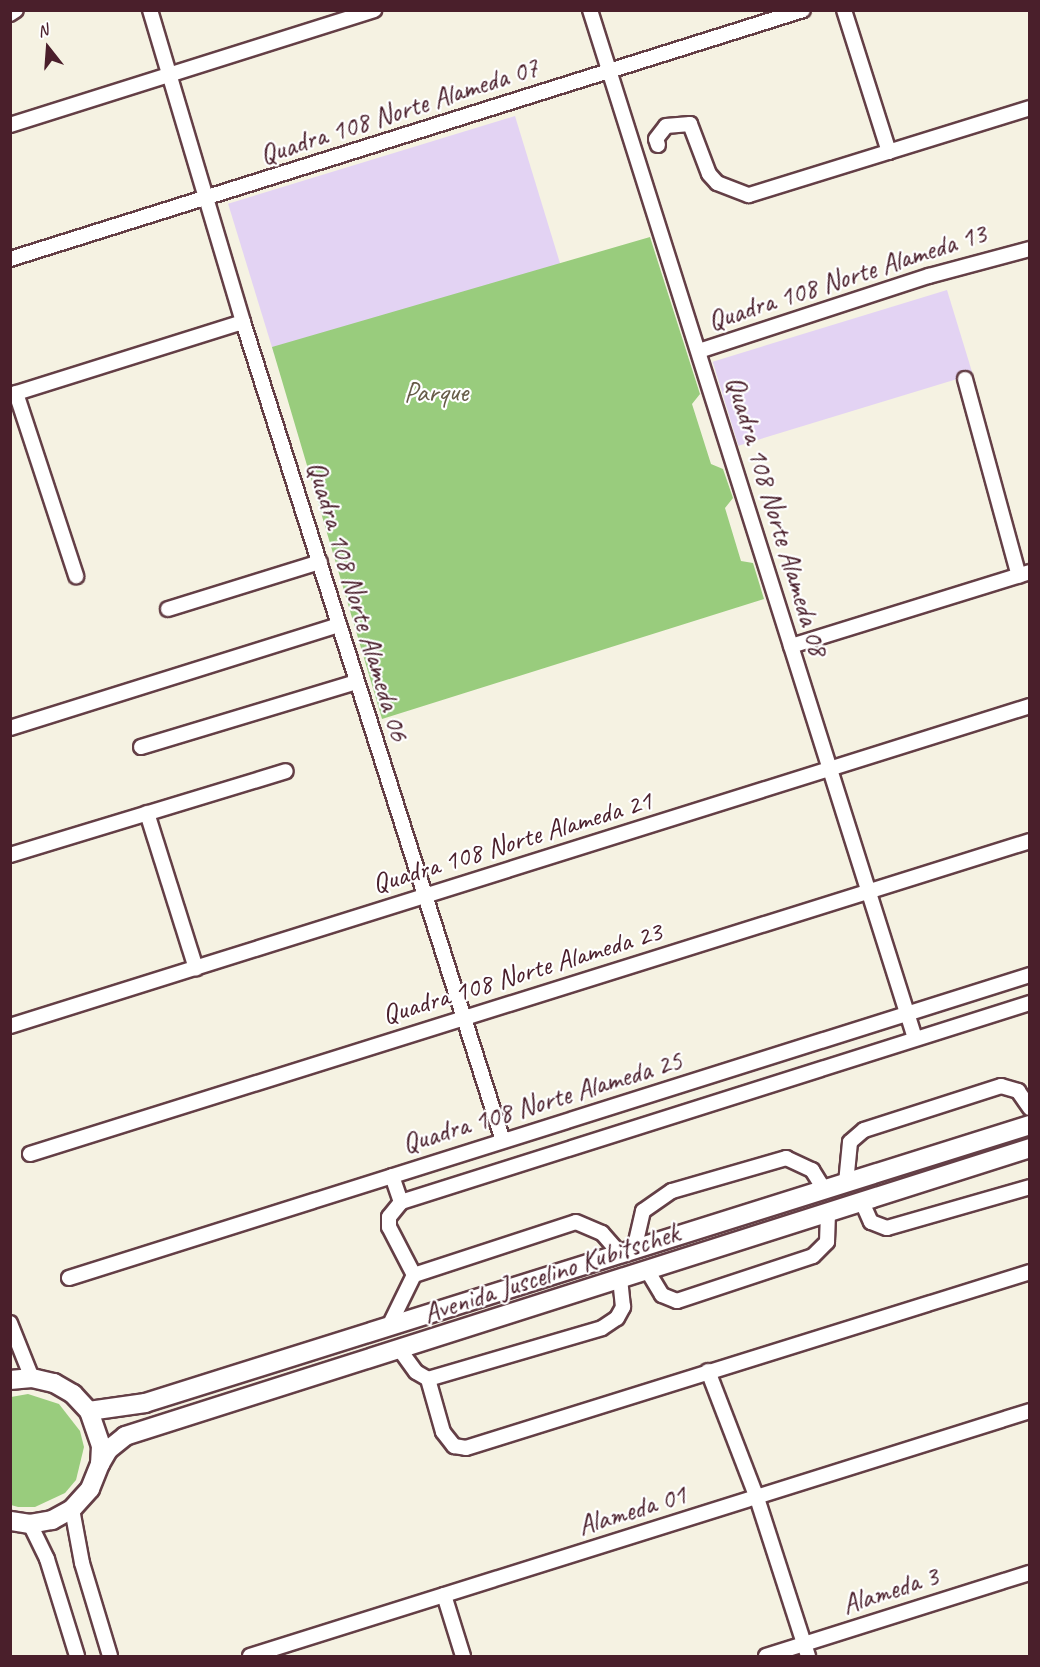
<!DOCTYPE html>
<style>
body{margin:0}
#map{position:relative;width:1040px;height:1667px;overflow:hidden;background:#f5f2e2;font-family:Caveat,sans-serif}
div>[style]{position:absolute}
.built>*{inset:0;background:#e3d3f3;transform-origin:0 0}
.green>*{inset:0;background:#99cc7d}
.roads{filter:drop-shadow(2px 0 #643f46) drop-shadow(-2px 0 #643f46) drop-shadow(0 2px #643f46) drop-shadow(0 -2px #643f46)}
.minor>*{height:14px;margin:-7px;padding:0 7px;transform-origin:7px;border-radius:7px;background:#fff}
.major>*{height:18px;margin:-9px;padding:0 9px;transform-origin:9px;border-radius:9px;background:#fff}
span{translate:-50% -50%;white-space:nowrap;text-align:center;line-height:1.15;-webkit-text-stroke:4.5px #fff;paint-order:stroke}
.street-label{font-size:28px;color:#4a1f2b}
.park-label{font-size:28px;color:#665c48}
.frame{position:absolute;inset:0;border:12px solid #4a1f2b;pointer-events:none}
.north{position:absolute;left:18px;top:18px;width:60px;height:60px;-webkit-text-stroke:4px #fff;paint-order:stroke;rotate:343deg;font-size:16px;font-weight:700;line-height:24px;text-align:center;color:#4a1f2b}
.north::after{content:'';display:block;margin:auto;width:21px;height:27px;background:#4a1f2b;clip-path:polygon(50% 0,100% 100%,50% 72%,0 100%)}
</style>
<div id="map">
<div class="built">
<i style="left:515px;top:116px;width:157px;height:300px;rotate:73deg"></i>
<i style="left:947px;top:290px;width:88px;height:245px;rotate:73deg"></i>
</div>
<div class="green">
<i style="clip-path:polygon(650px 237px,700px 394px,692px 404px,711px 464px,723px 469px,733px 498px,725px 508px,741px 561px,753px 563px,764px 599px,382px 719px,272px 347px)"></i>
<i style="clip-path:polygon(28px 1394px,59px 1404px,80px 1431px,84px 1447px,76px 1480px,65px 1493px,35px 1507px,18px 1507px,11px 1505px,11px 1397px)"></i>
</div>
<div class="roads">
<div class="minor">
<i style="left:150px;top:10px;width:326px;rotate:73.4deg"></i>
<i style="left:243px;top:322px;width:859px;rotate:72.39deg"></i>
<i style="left:590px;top:10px;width:1078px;rotate:72.46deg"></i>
<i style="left:844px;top:10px;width:149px;rotate:72.4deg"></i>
<i style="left:10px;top:14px;width:7px;rotate:-34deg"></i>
<i style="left:10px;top:125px;width:382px;rotate:-17.5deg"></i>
<i style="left:658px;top:145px;width:6px;rotate:-108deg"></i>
<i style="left:656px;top:139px;width:16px;rotate:-52deg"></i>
<i style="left:666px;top:126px;width:24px;rotate:-5deg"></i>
<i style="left:690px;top:124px;width:53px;rotate:69.2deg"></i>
<i style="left:709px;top:174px;width:12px;rotate:48deg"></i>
<i style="left:717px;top:183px;width:34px;rotate:21deg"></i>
<i style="left:749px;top:195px;width:294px;rotate:-17.2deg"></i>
<i style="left:10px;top:259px;width:831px;rotate:-17.43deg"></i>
<i style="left:699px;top:351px;width:242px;rotate:-18.1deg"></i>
<i style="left:929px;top:276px;width:105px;rotate:-15deg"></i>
<i style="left:965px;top:379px;width:204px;rotate:74.7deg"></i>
<i style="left:16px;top:393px;width:193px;rotate:71.8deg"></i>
<i style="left:10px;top:395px;width:244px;rotate:-17.4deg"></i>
<i style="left:168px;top:609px;width:159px;rotate:-17.2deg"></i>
<i style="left:791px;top:646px;width:250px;rotate:-17.2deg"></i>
<i style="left:10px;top:728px;width:345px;rotate:-17.4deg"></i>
<i style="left:141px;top:747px;width:225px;rotate:-16.8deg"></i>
<i style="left:147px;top:813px;width:163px;rotate:72.5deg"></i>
<i style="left:10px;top:855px;width:288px;rotate:-16.9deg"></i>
<i style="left:10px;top:1026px;width:1069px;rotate:-17.42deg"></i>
<i style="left:30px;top:1154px;width:1048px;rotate:-17.38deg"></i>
<i style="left:392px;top:1176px;width:28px;rotate:71deg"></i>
<i style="left:846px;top:1183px;width:41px;rotate:-84.4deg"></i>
<i style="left:850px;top:1142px;width:18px;rotate:-41deg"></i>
<i style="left:864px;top:1130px;width:144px;rotate:-17.8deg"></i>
<i style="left:1001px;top:1086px;width:18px;rotate:16deg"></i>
<i style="left:1018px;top:1091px;width:21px;rotate:55deg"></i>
<i style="left:862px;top:1202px;width:22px;rotate:66deg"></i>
<i style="left:871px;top:1222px;width:17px;rotate:21deg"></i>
<i style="left:887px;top:1228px;width:149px;rotate:-16deg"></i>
<i style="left:634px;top:1250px;width:40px;rotate:-77deg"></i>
<i style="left:643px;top:1211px;width:35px;rotate:-35deg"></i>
<i style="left:672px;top:1191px;width:119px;rotate:-16.1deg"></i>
<i style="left:786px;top:1158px;width:29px;rotate:25deg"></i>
<i style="left:812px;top:1170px;width:22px;rotate:58deg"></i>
<i style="left:647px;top:1270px;width:29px;rotate:59deg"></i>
<i style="left:662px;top:1295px;width:16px;rotate:22deg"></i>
<i style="left:677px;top:1301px;width:143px;rotate:-18.3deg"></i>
<i style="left:813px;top:1256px;width:20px;rotate:-45deg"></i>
<i style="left:827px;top:1242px;width:29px;rotate:-88deg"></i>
<i style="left:414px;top:1275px;width:54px;rotate:-117.5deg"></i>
<i style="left:389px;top:1227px;width:10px;rotate:-90deg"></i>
<i style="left:389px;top:1217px;width:19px;rotate:-51deg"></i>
<i style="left:401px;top:1202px;width:660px;rotate:-17.56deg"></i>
<i style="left:69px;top:1278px;width:1008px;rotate:-17.5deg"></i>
<i style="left:10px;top:1323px;width:59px;rotate:68.2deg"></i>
<i style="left:389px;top:1326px;width:57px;rotate:-63.9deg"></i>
<i style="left:414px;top:1275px;width:170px;rotate:-18.1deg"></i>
<i style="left:576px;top:1222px;width:28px;rotate:23deg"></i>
<i style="left:602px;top:1233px;width:28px;rotate:49deg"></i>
<i style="left:400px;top:1350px;width:27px;rotate:54deg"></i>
<i style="left:416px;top:1372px;width:14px;rotate:30deg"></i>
<i style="left:428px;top:1379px;width:55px;rotate:74.2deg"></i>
<i style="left:443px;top:1432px;width:18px;rotate:52deg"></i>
<i style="left:454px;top:1446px;width:12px;rotate:9deg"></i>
<i style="left:466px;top:1448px;width:591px;rotate:-17.33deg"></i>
<i style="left:708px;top:1371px;width:136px;rotate:68.9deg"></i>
<i style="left:757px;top:1498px;width:166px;rotate:72.1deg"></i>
<i style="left:428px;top:1379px;width:181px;rotate:-16.3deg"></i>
<i style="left:602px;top:1328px;width:18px;rotate:-34deg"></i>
<i style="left:617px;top:1318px;width:13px;rotate:-61deg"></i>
<i style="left:623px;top:1307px;width:28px;rotate:-96deg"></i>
<i style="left:72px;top:1509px;width:55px;rotate:79.5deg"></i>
<i style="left:82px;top:1563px;width:97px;rotate:73.2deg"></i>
<i style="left:30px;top:1524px;width:39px;rotate:64deg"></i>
<i style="left:47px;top:1559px;width:102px;rotate:72.8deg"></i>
<i style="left:444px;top:1595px;width:64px;rotate:72.7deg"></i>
<i style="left:250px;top:1656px;width:818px;rotate:-17.44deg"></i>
<i style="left:766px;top:1656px;width:277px;rotate:-17.5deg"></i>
</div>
<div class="major">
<i style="left:10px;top:1380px;width:22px;rotate:-5deg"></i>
<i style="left:32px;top:1378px;width:23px;rotate:13deg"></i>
<i style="left:54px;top:1383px;width:22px;rotate:30deg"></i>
<i style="left:73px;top:1394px;width:23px;rotate:47deg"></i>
<i style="left:89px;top:1411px;width:37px;rotate:71deg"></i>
<i style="left:101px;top:1446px;width:18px;rotate:93deg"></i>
<i style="left:100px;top:1464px;width:27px;rotate:112deg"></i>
<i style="left:90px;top:1489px;width:27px;rotate:132deg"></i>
<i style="left:72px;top:1509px;width:23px;rotate:151deg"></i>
<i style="left:52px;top:1520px;width:22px;rotate:170deg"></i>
<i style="left:30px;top:1524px;width:20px;rotate:-171deg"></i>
<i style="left:89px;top:1411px;width:57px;rotate:-8.1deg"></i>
<i style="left:145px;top:1403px;width:928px;rotate:-17.44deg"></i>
<i style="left:100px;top:1464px;width:16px;rotate:-60deg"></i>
<i style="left:108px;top:1450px;width:22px;rotate:-39deg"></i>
<i style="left:125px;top:1436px;width:950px;rotate:-17.65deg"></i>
</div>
</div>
<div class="street-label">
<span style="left:399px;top:111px;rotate:-18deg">Quadra 108 Norte Alameda 07</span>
<span style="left:847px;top:277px;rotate:-18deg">Quadra 108 Norte Alameda 13</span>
<span style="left:777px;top:516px;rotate:73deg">Quadra 108 Norte Alameda 08</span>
<span style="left:358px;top:601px;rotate:73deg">Quadra 108 Norte Alameda 06</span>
<span style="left:512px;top:842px;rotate:-17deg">Quadra 108 Norte Alameda 21</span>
<span style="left:522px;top:973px;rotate:-17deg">Quadra 108 Norte Alameda 23</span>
<span style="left:542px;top:1102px;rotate:-17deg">Quadra 108 Norte Alameda 25</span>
<span style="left:551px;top:1273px;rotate:-18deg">Avenida Juscelino Kubitschek</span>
<span style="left:632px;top:1510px;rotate:-17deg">Alameda 01</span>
<span style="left:890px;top:1590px;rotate:-18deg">Alameda 3</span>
</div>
<div class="park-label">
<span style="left:436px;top:392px">Parque</span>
</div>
<div class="frame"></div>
<div class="north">N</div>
</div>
